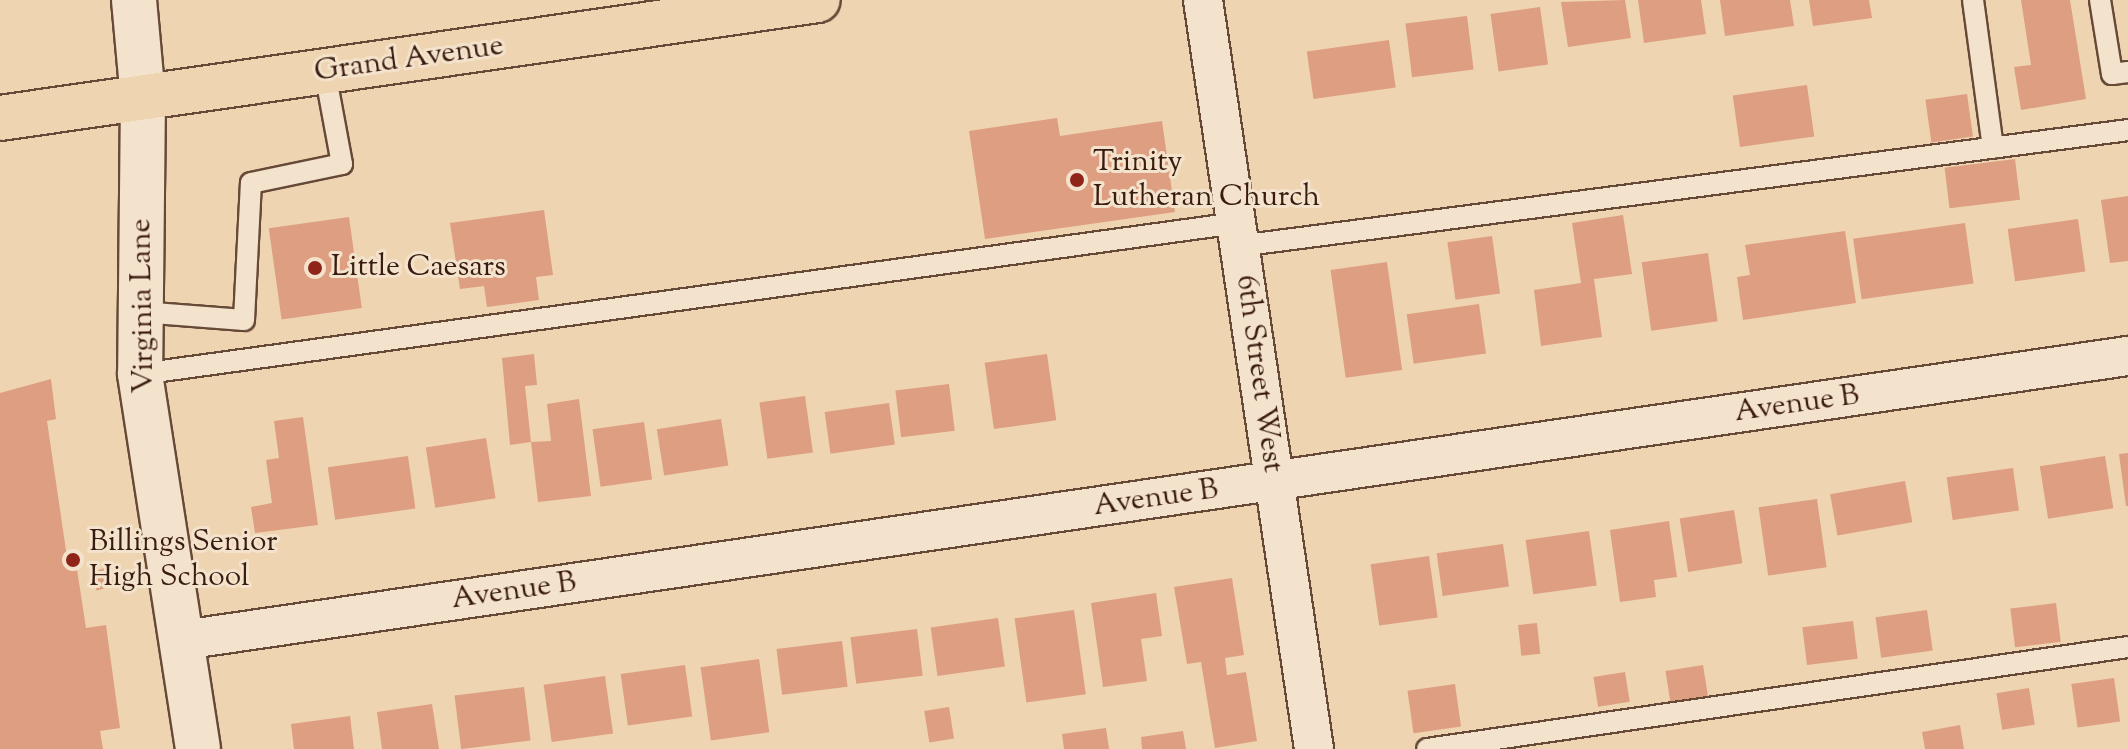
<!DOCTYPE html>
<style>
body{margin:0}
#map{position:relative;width:2128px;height:749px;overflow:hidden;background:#eed4b1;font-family:"Sorts Mill Goudy",serif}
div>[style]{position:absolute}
.building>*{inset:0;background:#de9e81;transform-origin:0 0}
.roads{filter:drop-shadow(2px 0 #674938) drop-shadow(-2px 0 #674938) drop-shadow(0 2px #674938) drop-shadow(0 -2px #674938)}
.lane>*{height:20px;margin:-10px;padding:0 10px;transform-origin:10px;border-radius:10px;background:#f4e3cc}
.street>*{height:38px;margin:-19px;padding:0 19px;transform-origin:19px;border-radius:19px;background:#f4e3cc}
.secondary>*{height:44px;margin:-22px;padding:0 22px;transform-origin:22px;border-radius:22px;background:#f4e3cc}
.primary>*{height:44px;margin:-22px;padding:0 22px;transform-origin:22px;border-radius:22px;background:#eed4b1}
.dots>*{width:22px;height:22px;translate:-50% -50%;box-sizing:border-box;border:4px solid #f4e3cc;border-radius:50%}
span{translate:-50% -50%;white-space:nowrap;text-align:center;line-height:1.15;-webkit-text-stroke:6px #f4e3cc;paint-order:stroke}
.street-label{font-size:30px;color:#3a1b0f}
.poi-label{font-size:30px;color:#3a1b0f}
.left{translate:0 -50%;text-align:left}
</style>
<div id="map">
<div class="building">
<i style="clip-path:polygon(1625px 0,1631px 38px,1568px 47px,1561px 2px)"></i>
<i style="clip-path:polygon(1638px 0,1701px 0,1706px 34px,1644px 43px)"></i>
<i style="clip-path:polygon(1720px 0,1790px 0,1794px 26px,1725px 36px)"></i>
<i style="clip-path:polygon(1809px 0,1869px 0,1872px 18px,1813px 26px)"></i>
<i style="clip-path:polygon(2021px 0,2070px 0,2086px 99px,2021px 110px,2014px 67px,2031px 65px)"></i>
<i style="left:1540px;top:7px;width:58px;height:50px;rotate:82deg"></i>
<i style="left:1467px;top:16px;width:54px;height:62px;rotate:83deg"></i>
<i style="left:1389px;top:40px;width:48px;height:83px;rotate:82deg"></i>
<i style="left:1807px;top:85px;width:52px;height:75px;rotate:82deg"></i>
<i style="left:1967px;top:94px;width:43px;height:42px;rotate:82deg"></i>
<i style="clip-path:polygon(1057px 118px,1060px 136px,1162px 121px,1175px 212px,985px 239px,969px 131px)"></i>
<i style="left:2015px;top:159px;width:41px;height:71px;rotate:83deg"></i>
<i style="clip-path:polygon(2128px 196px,2128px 261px,2110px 263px,2101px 200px)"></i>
<i style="clip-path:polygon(544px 210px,553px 275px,536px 277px,539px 300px,487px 307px,484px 286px,460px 289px,450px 223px)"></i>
<i style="clip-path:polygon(1623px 215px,1632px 274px,1594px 279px,1602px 337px,1541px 346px,1534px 290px,1581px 283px,1572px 223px)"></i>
<i style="left:349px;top:217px;width:92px;height:81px;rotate:82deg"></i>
<i style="left:2078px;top:219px;width:53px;height:71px;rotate:82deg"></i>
<i style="left:1965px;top:223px;width:61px;height:113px;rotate:82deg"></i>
<i style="clip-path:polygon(1845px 231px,1856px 303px,1743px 320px,1737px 277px,1750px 275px,1745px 245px)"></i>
<i style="left:1492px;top:236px;width:58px;height:45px;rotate:82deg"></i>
<i style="left:1708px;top:253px;width:69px;height:67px;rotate:82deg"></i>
<i style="left:1387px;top:262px;width:109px;height:57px;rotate:82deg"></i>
<i style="left:1479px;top:304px;width:50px;height:73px;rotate:82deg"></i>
<i style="clip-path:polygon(534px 354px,537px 385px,525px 386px,531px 442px,510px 445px,502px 358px)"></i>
<i style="left:1047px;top:354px;width:67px;height:63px;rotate:82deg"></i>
<i style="clip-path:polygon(51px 379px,56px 419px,47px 421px,68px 564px,76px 563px,86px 628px,106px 625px,120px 728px,100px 731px,103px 749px,0 749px,0 393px)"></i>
<i style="left:949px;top:384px;width:47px;height:54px;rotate:83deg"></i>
<i style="left:805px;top:396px;width:57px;height:46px;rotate:82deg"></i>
<i style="clip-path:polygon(579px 399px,591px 496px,538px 502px,531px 442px,551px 441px,547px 404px)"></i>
<i style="left:889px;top:403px;width:42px;height:65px;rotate:82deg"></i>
<i style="clip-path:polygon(303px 417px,318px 525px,255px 533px,251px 507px,272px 503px,266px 460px,279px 458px,274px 421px)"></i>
<i style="left:721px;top:419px;width:47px;height:65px;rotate:81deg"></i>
<i style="left:644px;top:422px;width:58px;height:52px;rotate:82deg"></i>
<i style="left:486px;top:438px;width:61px;height:61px;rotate:81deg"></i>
<i style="clip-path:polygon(2128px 453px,2128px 506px,2126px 506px,2119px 454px)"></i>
<i style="left:408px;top:456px;width:53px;height:81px;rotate:82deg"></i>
<i style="left:2105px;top:456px;width:53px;height:66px;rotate:81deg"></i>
<i style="left:2013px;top:468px;width:43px;height:67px;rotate:82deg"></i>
<i style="left:1905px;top:481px;width:42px;height:76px;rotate:80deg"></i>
<i style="left:1817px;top:499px;width:69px;height:59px;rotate:82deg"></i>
<i style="left:1734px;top:510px;width:54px;height:55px;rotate:81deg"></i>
<i style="clip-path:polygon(1669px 521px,1677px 577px,1654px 580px,1656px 597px,1620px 602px,1610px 530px)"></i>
<i style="left:1589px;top:531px;width:55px;height:64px;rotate:82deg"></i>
<i style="left:1503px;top:544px;width:43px;height:67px;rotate:82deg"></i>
<i style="left:1429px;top:556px;width:62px;height:59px;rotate:82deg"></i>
<i style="left:108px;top:567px;width:19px;height:18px;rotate:72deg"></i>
<i style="clip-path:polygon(1232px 578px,1244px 655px,1225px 658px,1227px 675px,1246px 672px,1257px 741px,1215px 748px,1201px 662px,1187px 664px,1174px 587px)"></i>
<i style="clip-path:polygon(1156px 593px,1162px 636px,1141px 639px,1147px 681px,1103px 687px,1091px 603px)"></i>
<i style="left:2056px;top:603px;width:39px;height:46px;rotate:83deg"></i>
<i style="left:1074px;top:610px;width:85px;height:60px;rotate:82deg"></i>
<i style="left:1927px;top:610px;width:41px;height:52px;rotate:82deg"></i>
<i style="left:998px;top:618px;width:49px;height:68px;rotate:82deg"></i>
<i style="left:1853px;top:621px;width:38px;height:51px;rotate:83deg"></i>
<i style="left:1537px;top:623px;width:31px;height:19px;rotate:84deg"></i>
<i style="left:917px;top:629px;width:47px;height:67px;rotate:83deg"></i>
<i style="left:842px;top:641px;width:46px;height:66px;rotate:83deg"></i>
<i style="left:759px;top:659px;width:74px;height:59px;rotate:82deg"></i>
<i style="left:685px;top:665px;width:52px;height:65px;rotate:82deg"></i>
<i style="left:1703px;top:665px;width:33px;height:38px;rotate:81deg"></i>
<i style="left:1625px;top:672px;width:30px;height:32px;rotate:81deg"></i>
<i style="left:605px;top:676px;width:58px;height:62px;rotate:82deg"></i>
<i style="left:2114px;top:678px;width:44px;height:43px;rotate:82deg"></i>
<i style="left:1455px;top:684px;width:43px;height:48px;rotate:82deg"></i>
<i style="left:524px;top:687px;width:54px;height:70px;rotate:83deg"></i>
<i style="left:2029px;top:688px;width:37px;height:33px;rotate:81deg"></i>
<i style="clip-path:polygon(432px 704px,439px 749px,382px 749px,377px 712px)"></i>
<i style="left:949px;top:707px;width:32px;height:25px;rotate:81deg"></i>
<i style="clip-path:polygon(350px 716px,354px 749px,294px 749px,291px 724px)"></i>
<i style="clip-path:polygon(1960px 725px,1964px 749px,1925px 749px,1922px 732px)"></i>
<i style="clip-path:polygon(1106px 728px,1109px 749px,1064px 749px,1062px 734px)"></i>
<i style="clip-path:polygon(1183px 731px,1186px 749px,1142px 749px,1141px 737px)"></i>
</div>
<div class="roads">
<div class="lane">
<i style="left:1973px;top:0;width:149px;rotate:82.3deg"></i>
<i style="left:2100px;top:0;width:75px;rotate:80.8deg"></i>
<i style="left:2112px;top:74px;width:16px;rotate:-7deg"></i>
<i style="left:1239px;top:246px;width:897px;rotate:-7.43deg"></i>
<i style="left:141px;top:312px;width:103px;rotate:4.4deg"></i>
<i style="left:244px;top:320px;width:137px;rotate:-87.1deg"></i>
<i style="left:251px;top:183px;width:93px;rotate:-11.8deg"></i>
<i style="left:342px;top:164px;width:94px;rotate:-100.5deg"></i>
<i style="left:140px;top:374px;width:1106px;rotate:-7.84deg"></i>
<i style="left:1427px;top:749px;width:708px;rotate:-8.28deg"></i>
</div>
<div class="street">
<i style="left:1203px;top:0;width:757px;rotate:81.57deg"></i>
<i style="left:183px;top:640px;width:1966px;rotate:-8.31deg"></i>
</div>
<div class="secondary">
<i style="left:134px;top:0;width:98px;rotate:84.8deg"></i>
<i style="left:143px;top:98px;width:276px;rotate:90.6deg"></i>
<i style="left:140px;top:374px;width:379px;rotate:81.2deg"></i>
</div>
<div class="primary">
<i style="left:0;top:118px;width:826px;rotate:-8.21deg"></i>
</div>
</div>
<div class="dots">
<i style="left:1077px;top:180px;background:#8f2418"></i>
<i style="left:315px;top:268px;background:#8f2418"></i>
<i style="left:73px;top:560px;background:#8f2418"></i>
</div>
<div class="street-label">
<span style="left:409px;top:60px;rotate:-8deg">Grand Avenue</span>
<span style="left:144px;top:306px;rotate:-91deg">Virginia Lane</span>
<span style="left:1258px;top:374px;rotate:82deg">6th Street West</span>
<span style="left:1797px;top:405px;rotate:-8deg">Avenue B</span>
<span style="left:1156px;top:499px;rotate:-8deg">Avenue B</span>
<span style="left:514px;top:592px;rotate:-8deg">Avenue B</span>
</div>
<div class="poi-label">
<span class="left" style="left:1093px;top:180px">Trinity<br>Lutheran Church</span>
<span class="left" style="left:331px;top:268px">Little Caesars</span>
<span class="left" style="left:89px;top:560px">Billings Senior<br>High School</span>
</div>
</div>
